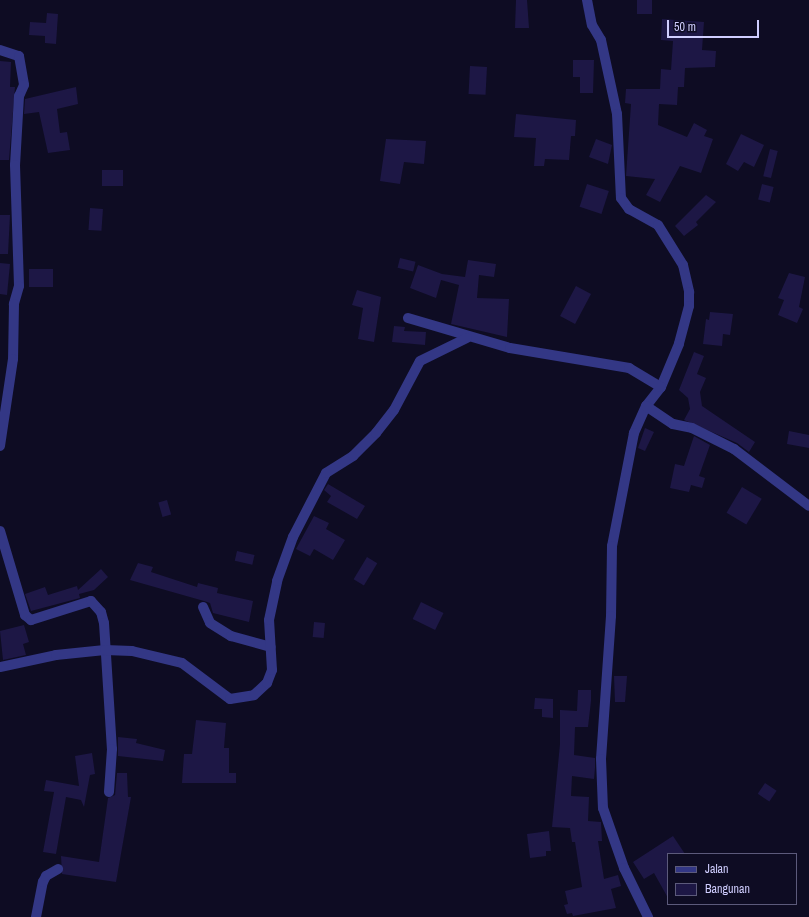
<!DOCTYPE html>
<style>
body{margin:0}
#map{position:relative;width:809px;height:917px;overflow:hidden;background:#0e0c23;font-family:"Archivo Narrow",sans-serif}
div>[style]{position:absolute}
.building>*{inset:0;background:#1d1745;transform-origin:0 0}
.minor>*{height:10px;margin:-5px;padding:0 5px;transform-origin:5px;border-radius:5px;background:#333785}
span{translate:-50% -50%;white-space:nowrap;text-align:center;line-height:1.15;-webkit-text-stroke:3px #0e0c23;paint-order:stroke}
.legend{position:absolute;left:667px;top:853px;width:130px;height:52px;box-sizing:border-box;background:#0e0c23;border:1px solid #5c5a7b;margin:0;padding:5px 7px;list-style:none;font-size:12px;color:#d0ceff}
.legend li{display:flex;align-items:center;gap:8px;height:20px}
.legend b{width:20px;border:1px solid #5c5a7b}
.scale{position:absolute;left:667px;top:20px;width:92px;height:18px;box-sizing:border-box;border:2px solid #d0ceff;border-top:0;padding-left:5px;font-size:12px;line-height:14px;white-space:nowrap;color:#d0ceff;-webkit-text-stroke:3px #0e0c23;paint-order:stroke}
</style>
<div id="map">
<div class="building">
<i style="clip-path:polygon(516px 0,527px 0,529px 28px,515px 28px)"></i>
<i style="left:637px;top:0;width:15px;height:14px"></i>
<i style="clip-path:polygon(47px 13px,58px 14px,56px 44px,45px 43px,45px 36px,29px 35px,30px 22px,46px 23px)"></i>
<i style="clip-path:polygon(662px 19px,704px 22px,702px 50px,716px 51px,715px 67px,685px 68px,684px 87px,678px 87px,677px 105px,659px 104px,658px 125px,687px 137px,694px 123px,707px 130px,704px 136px,713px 139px,701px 173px,680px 166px,660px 202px,646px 195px,655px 179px,626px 176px,631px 104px,625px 103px,626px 89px,660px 89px,661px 69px,671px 70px,673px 41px,661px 40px)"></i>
<i style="clip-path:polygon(573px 60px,594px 60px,593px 93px,580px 93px,580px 77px,573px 77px)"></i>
<i style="clip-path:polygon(0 61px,11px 62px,10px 87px,15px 87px,9px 160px,0 160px)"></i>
<i style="left:470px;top:66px;width:17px;height:28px;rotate:3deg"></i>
<i style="clip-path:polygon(76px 87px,78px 104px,57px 109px,60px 133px,67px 132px,70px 150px,48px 153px,39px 112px,24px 114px,25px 99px)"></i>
<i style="clip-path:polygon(516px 114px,576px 120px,575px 136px,571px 136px,569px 160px,545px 159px,544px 166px,534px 166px,536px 138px,514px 137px)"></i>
<i style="clip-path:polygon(741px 134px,764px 145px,754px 167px,744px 162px,738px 171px,726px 164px)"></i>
<i style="clip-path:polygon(386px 139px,426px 141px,424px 164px,404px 162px,400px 184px,380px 181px)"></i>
<i style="clip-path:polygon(596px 139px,612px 145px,608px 164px,589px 157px)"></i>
<i style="left:770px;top:149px;width:8px;height:28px;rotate:14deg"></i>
<i style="left:102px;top:170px;width:21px;height:16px"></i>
<i style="left:587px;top:184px;width:23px;height:24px;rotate:18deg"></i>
<i style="left:762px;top:184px;width:12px;height:16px;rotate:14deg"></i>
<i style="clip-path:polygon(706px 195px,716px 202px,696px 222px,698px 225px,684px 236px,675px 226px)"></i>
<i style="left:90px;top:208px;width:13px;height:22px;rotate:4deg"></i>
<i style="clip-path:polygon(0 215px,10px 215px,8px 254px,0 254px)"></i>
<i style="left:400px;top:258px;width:16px;height:10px;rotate:14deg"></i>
<i style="clip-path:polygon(468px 260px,496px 264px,494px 277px,479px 275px,477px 298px,509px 299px,507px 337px,451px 324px,459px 285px,441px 280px,436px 298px,410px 288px,418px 265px,442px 274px,465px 277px)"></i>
<i style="clip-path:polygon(0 263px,10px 264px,7px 295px,0 294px)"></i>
<i style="left:29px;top:269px;width:24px;height:18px"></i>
<i style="clip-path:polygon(789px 273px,805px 277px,799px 307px,803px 309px,797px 323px,778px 315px,784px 300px,778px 298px)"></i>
<i style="left:576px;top:286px;width:17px;height:34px;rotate:28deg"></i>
<i style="clip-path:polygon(357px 290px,381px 297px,374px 342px,358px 339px,363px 308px,352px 305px)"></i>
<i style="clip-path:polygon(710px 312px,733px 314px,730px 335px,723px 334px,722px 346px,703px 344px,706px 319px,709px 320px)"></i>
<i style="clip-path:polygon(394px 326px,405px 327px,404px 331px,426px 332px,425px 345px,392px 342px)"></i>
<i style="clip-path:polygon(694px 352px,704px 356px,697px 374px,706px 378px,700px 392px,702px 406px,755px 442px,749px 452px,737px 443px,684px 420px,690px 409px,688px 398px,679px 390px)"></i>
<i style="clip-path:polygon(645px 428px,654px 432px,645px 451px,638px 448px)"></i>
<i style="clip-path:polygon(789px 431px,809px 435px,809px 448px,787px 444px)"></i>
<i style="clip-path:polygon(694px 436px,710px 445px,699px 476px,705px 478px,702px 488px,691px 485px,689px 492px,670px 488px,675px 464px,684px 466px)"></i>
<i style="clip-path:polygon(328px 484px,365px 506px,357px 519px,327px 502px,331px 496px,324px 490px)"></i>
<i style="left:742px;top:487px;width:23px;height:30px;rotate:31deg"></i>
<i style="left:167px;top:500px;width:15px;height:9px;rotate:74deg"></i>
<i style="clip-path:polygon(314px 516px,329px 523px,326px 529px,345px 540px,333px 560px,314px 549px,310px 556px,296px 549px)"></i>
<i style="left:237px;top:551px;width:18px;height:10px;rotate:13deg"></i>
<i style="left:367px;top:557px;width:12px;height:26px;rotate:31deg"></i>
<i style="clip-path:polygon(138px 563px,153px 567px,151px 572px,197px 587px,198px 583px,218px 588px,217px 593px,253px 601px,249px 622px,213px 613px,210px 603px,204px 601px,130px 580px)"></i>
<i style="clip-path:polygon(101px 569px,108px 577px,94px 590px,79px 594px,80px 598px,31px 611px,25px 594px,45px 587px,48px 595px,77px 586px,78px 590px)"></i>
<i style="left:421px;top:602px;width:25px;height:19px;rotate:26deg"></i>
<i style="left:314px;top:622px;width:11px;height:15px;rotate:5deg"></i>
<i style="clip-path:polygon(24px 625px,29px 642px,23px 644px,26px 655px,3px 660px,0 631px)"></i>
<i style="clip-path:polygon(614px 676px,627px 676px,625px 702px,615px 702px)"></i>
<i style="clip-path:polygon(578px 690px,591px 690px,591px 701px,588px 727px,575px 727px,574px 755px,595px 758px,595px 768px,594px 779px,572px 776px,571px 796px,589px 797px,588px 821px,601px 822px,602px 841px,598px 841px,604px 879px,618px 875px,621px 886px,611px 889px,616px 908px,573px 916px,572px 913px,567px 914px,564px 905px,568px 904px,565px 891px,582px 887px,575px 842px,572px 842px,570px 828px,552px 827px,560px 744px,560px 710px,577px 711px)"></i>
<i style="clip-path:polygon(535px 698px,553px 699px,553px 718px,542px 717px,542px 709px,534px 709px)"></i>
<i style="clip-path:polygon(196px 720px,226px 723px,224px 748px,229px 748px,229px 773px,236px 773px,236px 783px,182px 783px,184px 754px,192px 754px)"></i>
<i style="clip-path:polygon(118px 737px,137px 739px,136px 743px,165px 750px,163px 761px,118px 756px)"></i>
<i style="clip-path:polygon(92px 753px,95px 774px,90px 775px,84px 807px,81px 800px,66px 797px,56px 854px,43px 852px,54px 792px,44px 791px,46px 780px,79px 786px,75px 756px)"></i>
<i style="clip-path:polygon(117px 773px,127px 773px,128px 797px,131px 797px,116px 882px,62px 874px,61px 856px,99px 862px,108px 798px,115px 795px)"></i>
<i style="left:765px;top:783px;width:14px;height:13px;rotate:34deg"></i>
<i style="clip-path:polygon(549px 831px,551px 851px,546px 851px,546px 856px,530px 858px,527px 834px)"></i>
<i style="clip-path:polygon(673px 836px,685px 854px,668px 854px,668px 898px,654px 873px,644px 879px,633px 862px)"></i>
</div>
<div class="minor">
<i style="left:587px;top:0;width:25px;rotate:79deg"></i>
<i style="left:592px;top:25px;width:17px;rotate:59deg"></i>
<i style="left:601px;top:40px;width:76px;rotate:77.8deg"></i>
<i style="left:617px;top:114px;width:84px;rotate:87.3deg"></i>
<i style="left:621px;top:198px;width:14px;rotate:54deg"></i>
<i style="left:629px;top:209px;width:33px;rotate:29deg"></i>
<i style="left:658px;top:225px;width:47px;rotate:58deg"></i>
<i style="left:683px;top:265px;width:28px;rotate:77deg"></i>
<i style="left:689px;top:292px;width:14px;rotate:90deg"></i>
<i style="left:689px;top:306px;width:39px;rotate:105deg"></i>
<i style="left:679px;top:344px;width:47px;rotate:112.7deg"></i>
<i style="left:661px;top:387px;width:24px;rotate:128deg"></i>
<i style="left:646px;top:406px;width:30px;rotate:114deg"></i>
<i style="left:634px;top:433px;width:115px;rotate:101deg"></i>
<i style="left:612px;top:546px;width:70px;rotate:90.8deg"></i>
<i style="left:611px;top:616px;width:143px;rotate:94deg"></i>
<i style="left:601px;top:759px;width:49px;rotate:87.7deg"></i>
<i style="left:603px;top:808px;width:64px;rotate:70.7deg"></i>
<i style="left:624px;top:868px;width:55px;rotate:63.9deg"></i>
<i style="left:0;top:50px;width:20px;rotate:18deg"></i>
<i style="left:19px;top:56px;width:29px;rotate:80deg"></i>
<i style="left:24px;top:85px;width:12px;rotate:114deg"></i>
<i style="left:19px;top:96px;width:69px;rotate:93.3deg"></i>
<i style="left:15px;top:165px;width:121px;rotate:88.1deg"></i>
<i style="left:19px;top:286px;width:19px;rotate:106deg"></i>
<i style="left:14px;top:304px;width:55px;rotate:91deg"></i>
<i style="left:13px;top:359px;width:88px;rotate:98.5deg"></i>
<i style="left:408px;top:318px;width:106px;rotate:16.4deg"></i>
<i style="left:510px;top:348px;width:121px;rotate:9.5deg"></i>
<i style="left:629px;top:368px;width:37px;rotate:31deg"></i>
<i style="left:646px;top:406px;width:32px;rotate:34deg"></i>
<i style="left:673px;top:424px;width:19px;rotate:12deg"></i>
<i style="left:692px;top:428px;width:47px;rotate:26.6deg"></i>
<i style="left:734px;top:449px;width:94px;rotate:37.2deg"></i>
<i style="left:0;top:531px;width:88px;rotate:73.4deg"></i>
<i style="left:25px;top:615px;width:8px;rotate:40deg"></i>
<i style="left:31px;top:620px;width:63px;rotate:-17.6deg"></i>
<i style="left:91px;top:601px;width:15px;rotate:48deg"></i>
<i style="left:101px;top:612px;width:11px;rotate:75deg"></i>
<i style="left:104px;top:623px;width:126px;rotate:86.4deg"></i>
<i style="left:112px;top:749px;width:43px;rotate:94deg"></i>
<i style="left:203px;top:607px;width:17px;rotate:66deg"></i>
<i style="left:210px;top:623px;width:25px;rotate:32deg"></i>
<i style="left:231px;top:636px;width:41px;rotate:15.4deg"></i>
<i style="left:0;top:667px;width:57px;rotate:-12.1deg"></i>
<i style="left:56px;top:655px;width:49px;rotate:-5.8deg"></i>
<i style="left:105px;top:650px;width:27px;rotate:2deg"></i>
<i style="left:132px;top:651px;width:51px;rotate:13.5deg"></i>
<i style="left:182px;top:663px;width:60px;rotate:36.9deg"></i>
<i style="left:230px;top:699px;width:24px;rotate:-9deg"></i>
<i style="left:254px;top:695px;width:18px;rotate:-43deg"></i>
<i style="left:267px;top:683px;width:14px;rotate:-69deg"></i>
<i style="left:272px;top:670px;width:50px;rotate:-93.4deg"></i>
<i style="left:269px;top:620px;width:40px;rotate:-78deg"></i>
<i style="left:277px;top:581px;width:47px;rotate:-70deg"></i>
<i style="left:293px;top:537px;width:72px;rotate:-62.7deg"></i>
<i style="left:326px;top:473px;width:32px;rotate:-32deg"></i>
<i style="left:353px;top:456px;width:33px;rotate:-45deg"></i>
<i style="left:376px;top:433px;width:29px;rotate:-52deg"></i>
<i style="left:394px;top:410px;width:55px;rotate:-62deg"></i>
<i style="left:420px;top:361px;width:52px;rotate:-26.1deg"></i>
<i style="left:36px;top:917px;width:36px;rotate:-79deg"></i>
<i style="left:43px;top:882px;width:7px;rotate:-63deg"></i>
<i style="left:46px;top:876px;width:14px;rotate:-30deg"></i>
</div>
<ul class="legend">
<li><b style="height:5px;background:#333785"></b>Jalan</li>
<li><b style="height:11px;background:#1d1745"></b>Bangunan</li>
</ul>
<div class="scale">50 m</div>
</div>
